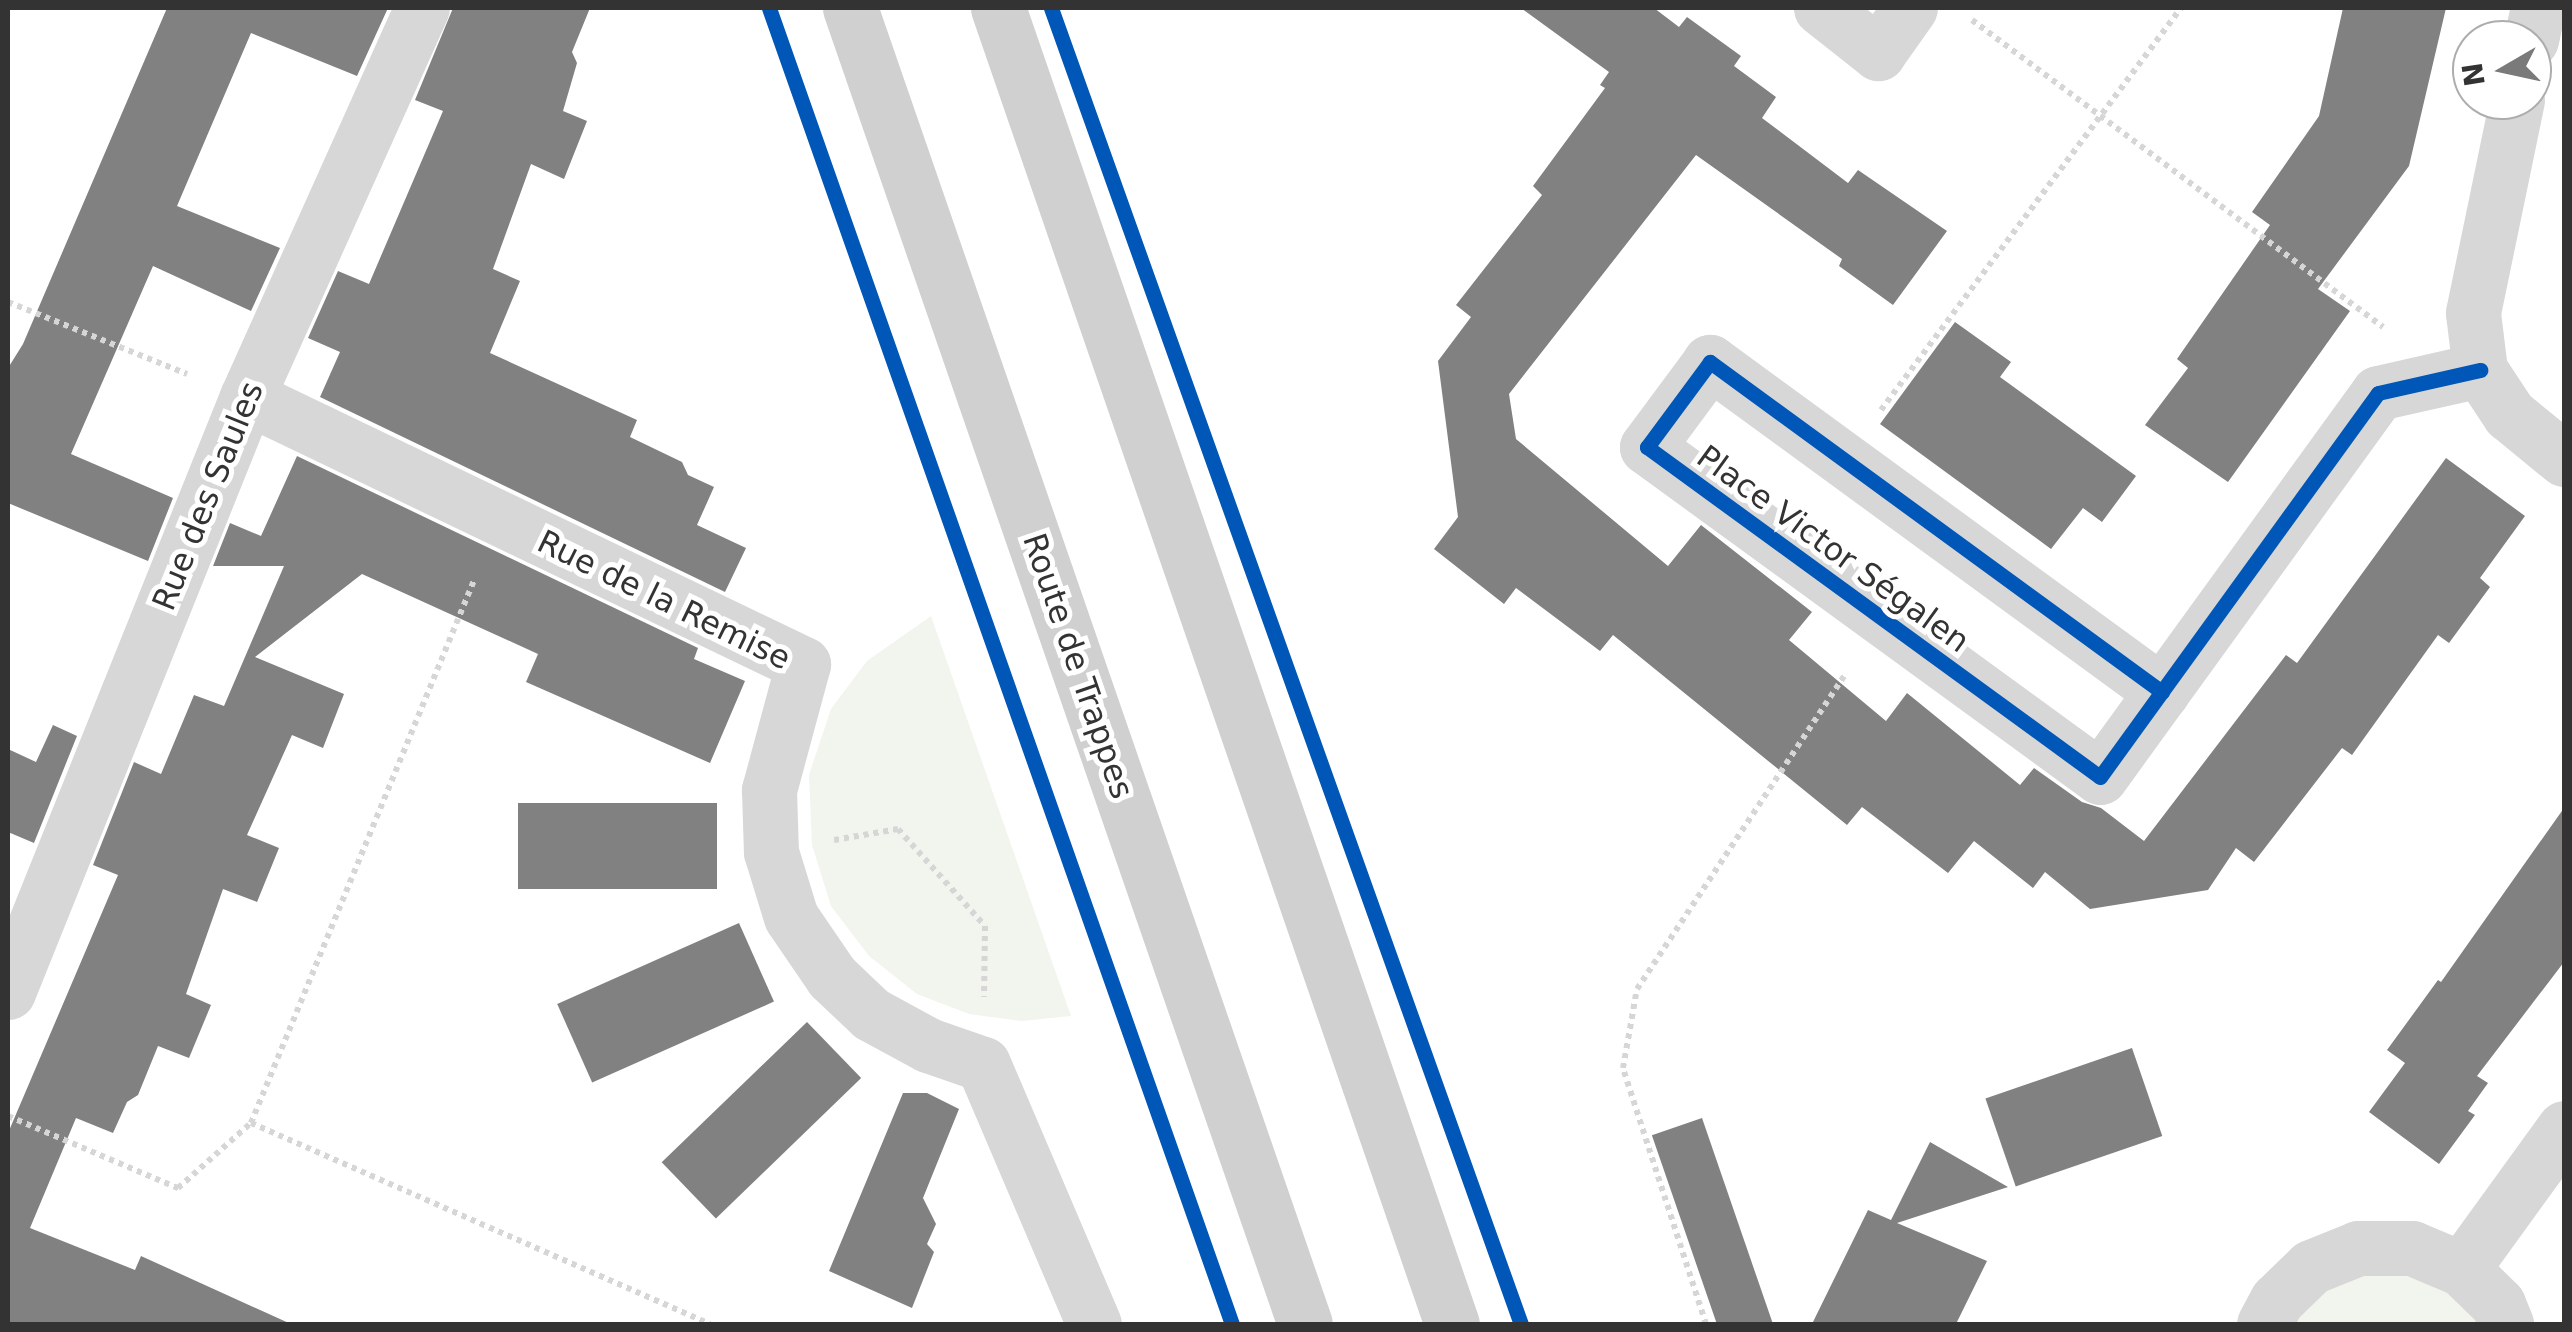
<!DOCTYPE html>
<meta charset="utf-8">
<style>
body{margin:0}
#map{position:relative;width:2572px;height:1332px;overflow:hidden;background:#fff;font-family:"DejaVu Sans",sans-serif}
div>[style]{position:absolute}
.green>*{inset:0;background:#f1f5ed}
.building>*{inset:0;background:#818181;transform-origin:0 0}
.path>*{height:6px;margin-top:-3px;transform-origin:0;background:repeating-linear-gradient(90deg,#d6d6d6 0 5px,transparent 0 10px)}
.minor>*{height:55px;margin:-27.5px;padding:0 27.5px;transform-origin:27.5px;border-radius:27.5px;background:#d7d7d7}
.secondary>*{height:55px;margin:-27.5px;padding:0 27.5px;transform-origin:27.5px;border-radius:27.5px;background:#d0d0d0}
.cycleway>*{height:15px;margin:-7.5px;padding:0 7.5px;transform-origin:7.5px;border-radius:7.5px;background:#0057b8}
span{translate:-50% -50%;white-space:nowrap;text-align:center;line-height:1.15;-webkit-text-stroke:10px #fff;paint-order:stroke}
.street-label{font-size:32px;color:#333}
.frame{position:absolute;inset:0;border:10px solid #333;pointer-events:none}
.north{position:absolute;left:2452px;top:20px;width:100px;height:100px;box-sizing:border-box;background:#fff;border:2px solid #adadad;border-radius:50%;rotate:261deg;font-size:28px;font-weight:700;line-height:40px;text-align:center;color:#333}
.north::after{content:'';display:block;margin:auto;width:35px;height:45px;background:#7a7a7a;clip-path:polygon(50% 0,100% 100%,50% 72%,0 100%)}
</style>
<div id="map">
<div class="green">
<i style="clip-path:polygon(931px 616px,1071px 1016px,1021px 1021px,969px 1014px,917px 994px,869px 956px,831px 906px,812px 845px,809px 775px,831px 709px,867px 661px)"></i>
<i style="clip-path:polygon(2428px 1273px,2485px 1324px,2288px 1324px,2342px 1274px)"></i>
</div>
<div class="building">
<i style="clip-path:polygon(167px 8px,388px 8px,357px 76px,251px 33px,177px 206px,280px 248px,251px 311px,153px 266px,71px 454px,173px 498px,148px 561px,8px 503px,8px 368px,23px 344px)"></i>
<i style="clip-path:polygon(453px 8px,590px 8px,572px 52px,577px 63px,563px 111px,587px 121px,564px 179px,531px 164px,493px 269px,520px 281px,490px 353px,637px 420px,630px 437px,682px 462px,688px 475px,714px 487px,697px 525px,746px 548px,725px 592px,320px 397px,340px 352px,308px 338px,338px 271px,369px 284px,443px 111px,415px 100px)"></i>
<i style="clip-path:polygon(1521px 8px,1654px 8px,1679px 27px,1687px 17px,1741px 56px,1734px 66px,1776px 97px,1762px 118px,1848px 183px,1858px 170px,1947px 231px,1893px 305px,1839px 266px,1842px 259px,1696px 155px,1509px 394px,1516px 439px,1668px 566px,1701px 525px,1812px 612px,1789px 640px,1886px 721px,1907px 693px,2020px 785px,2034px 768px,2082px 802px,2101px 808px,2144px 841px,2286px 655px,2297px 663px,2446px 458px,2525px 516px,2480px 578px,2490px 587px,2449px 643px,2438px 635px,2352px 755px,2342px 748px,2254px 862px,2236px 848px,2208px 890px,2090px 909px,2045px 872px,2033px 888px,1974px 841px,1948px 873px,1862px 807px,1847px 825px,1613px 635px,1600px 651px,1516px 588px,1504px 604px,1434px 549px,1458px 517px,1438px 361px,1471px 317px,1456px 305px,1542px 195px,1533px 186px,1605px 88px,1600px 85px,1609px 72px)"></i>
<i style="clip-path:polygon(2343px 8px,2446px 8px,2409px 166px,2318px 289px,2350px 311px,2228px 482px,2145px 425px,2188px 368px,2177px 359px,2270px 225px,2252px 212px,2319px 116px)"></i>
<i style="clip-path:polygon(1955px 322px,2011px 362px,2000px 377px,2136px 476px,2102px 522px,2083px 508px,2051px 549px,1880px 424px)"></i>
<i style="clip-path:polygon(297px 456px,698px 648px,694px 659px,745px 681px,710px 763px,526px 682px,538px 654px,362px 574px,255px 657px,344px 694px,323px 748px,292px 735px,247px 835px,279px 848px,257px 902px,223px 889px,186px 994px,211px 1005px,189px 1058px,158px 1046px,138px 1095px,127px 1102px,113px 1133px,76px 1118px,30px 1228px,135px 1270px,141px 1256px,291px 1324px,8px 1324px,8px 1133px,118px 875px,93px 865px,134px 762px,161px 774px,194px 695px,224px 706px,284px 566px,213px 566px,230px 523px,261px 536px)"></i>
<i style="clip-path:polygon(53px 725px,77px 736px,34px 843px,8px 832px,8px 749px,36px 762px)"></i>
<i style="left:518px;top:803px;width:199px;height:86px"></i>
<i style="clip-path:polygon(2564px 808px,2564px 962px,2477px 1076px,2488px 1083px,2468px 1111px,2475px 1115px,2439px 1164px,2369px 1112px,2405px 1063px,2387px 1050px,2438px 980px,2441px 982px)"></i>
<i style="left:739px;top:923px;width:86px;height:199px;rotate:66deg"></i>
<i style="left:807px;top:1022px;width:78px;height:202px;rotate:46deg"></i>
<i style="left:2132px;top:1048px;width:93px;height:155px;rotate:71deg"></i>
<i style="clip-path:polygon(903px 1093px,927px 1093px,959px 1109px,923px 1198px,936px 1224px,927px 1244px,934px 1252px,912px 1308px,829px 1271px)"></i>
<i style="left:1702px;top:1118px;width:218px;height:53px;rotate:71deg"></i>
<i style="clip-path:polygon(1930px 1142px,2008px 1187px,1897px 1223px,1987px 1261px,1956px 1324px,1812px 1324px,1868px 1210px,1891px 1220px)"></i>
</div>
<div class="path">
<i style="left:1972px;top:20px;width:513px;rotate:36.76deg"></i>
<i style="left:8px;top:302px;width:193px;rotate:21.9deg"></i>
<i style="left:1881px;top:410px;width:502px;rotate:-53.27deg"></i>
<i style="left:834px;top:840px;width:65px;rotate:-9.8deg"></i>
<i style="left:898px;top:829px;width:130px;rotate:48.1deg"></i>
<i style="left:985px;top:926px;width:71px;rotate:90.8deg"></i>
<i style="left:8px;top:1116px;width:185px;rotate:23deg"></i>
<i style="left:178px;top:1188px;width:98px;rotate:-41.7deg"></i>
<i style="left:251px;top:1123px;width:501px;rotate:23.65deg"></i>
<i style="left:251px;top:1123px;width:589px;rotate:-67.66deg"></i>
<i style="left:1706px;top:1324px;width:269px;rotate:-108deg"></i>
<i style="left:1623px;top:1068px;width:80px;rotate:-80deg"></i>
<i style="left:1637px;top:989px;width:379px;rotate:-56.5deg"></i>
</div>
<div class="minor">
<i style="left:1821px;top:8px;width:73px;rotate:38.3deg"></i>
<i style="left:1878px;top:53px;width:55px;rotate:-54.6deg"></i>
<i style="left:2531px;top:40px;width:33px;rotate:-78deg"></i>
<i style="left:2517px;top:100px;width:217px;rotate:101.7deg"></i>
<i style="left:2473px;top:313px;width:57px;rotate:83deg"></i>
<i style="left:2480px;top:370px;width:53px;rotate:56.6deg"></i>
<i style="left:2509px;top:414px;width:71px;rotate:39.3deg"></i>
<i style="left:247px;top:397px;width:617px;rotate:25.65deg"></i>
<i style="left:803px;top:664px;width:131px;rotate:105.1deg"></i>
<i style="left:769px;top:790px;width:62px;rotate:88.2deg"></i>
<i style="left:771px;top:852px;width:68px;rotate:72.9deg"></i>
<i style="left:791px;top:917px;width:73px;rotate:55.7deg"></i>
<i style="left:832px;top:977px;width:54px;rotate:43.5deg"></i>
<i style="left:871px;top:1014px;width:65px;rotate:28.5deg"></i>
<i style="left:928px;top:1045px;width:58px;rotate:19.1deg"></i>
<i style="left:983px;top:1064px;width:283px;rotate:66.9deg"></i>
<i style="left:2162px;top:692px;width:560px;rotate:-143.87deg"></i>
<i style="left:1710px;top:362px;width:106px;rotate:126.5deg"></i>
<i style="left:1647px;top:447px;width:560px;rotate:36.07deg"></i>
<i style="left:2100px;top:777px;width:474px;rotate:-54.1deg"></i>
<i style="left:2378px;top:393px;width:105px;rotate:-12.7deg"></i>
<i style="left:8px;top:992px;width:641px;rotate:-68.12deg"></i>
<i style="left:247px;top:397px;width:427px;rotate:-65.8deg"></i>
<i style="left:2462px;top:1269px;width:174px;rotate:-54.1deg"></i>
<i style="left:2264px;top:1324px;width:27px;rotate:-62deg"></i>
<i style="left:2277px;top:1300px;width:47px;rotate:-44.1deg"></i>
<i style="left:2311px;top:1267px;width:51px;rotate:-22deg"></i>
<i style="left:2358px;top:1248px;width:54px"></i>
<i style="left:2412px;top:1248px;width:54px;rotate:22.8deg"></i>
<i style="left:2462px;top:1269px;width:50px;rotate:44.2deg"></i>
<i style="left:2498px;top:1304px;width:22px;rotate:68deg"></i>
</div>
<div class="secondary">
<i style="left:850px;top:8px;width:1392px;rotate:70.93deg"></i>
<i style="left:998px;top:8px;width:1392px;rotate:70.97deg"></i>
</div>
<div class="cycleway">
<i style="left:769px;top:8px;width:1395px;rotate:70.62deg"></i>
<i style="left:1051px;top:8px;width:1397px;rotate:70.35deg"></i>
<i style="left:2162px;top:692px;width:560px;rotate:-143.87deg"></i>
<i style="left:1710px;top:362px;width:106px;rotate:126.5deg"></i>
<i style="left:1647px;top:447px;width:560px;rotate:36.07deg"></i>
<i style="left:2100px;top:777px;width:474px;rotate:-54.1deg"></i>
<i style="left:2378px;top:393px;width:105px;rotate:-12.7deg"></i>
</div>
<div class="street-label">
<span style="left:208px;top:496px;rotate:-68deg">Rue des Saules</span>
<span style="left:1833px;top:549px;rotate:36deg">Place Victor Ségalen</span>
<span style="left:664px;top:600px;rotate:26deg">Rue de la Remise</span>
<span style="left:1078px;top:666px;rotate:71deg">Route de Trappes</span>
</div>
<div class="frame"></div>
<div class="north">N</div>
</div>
